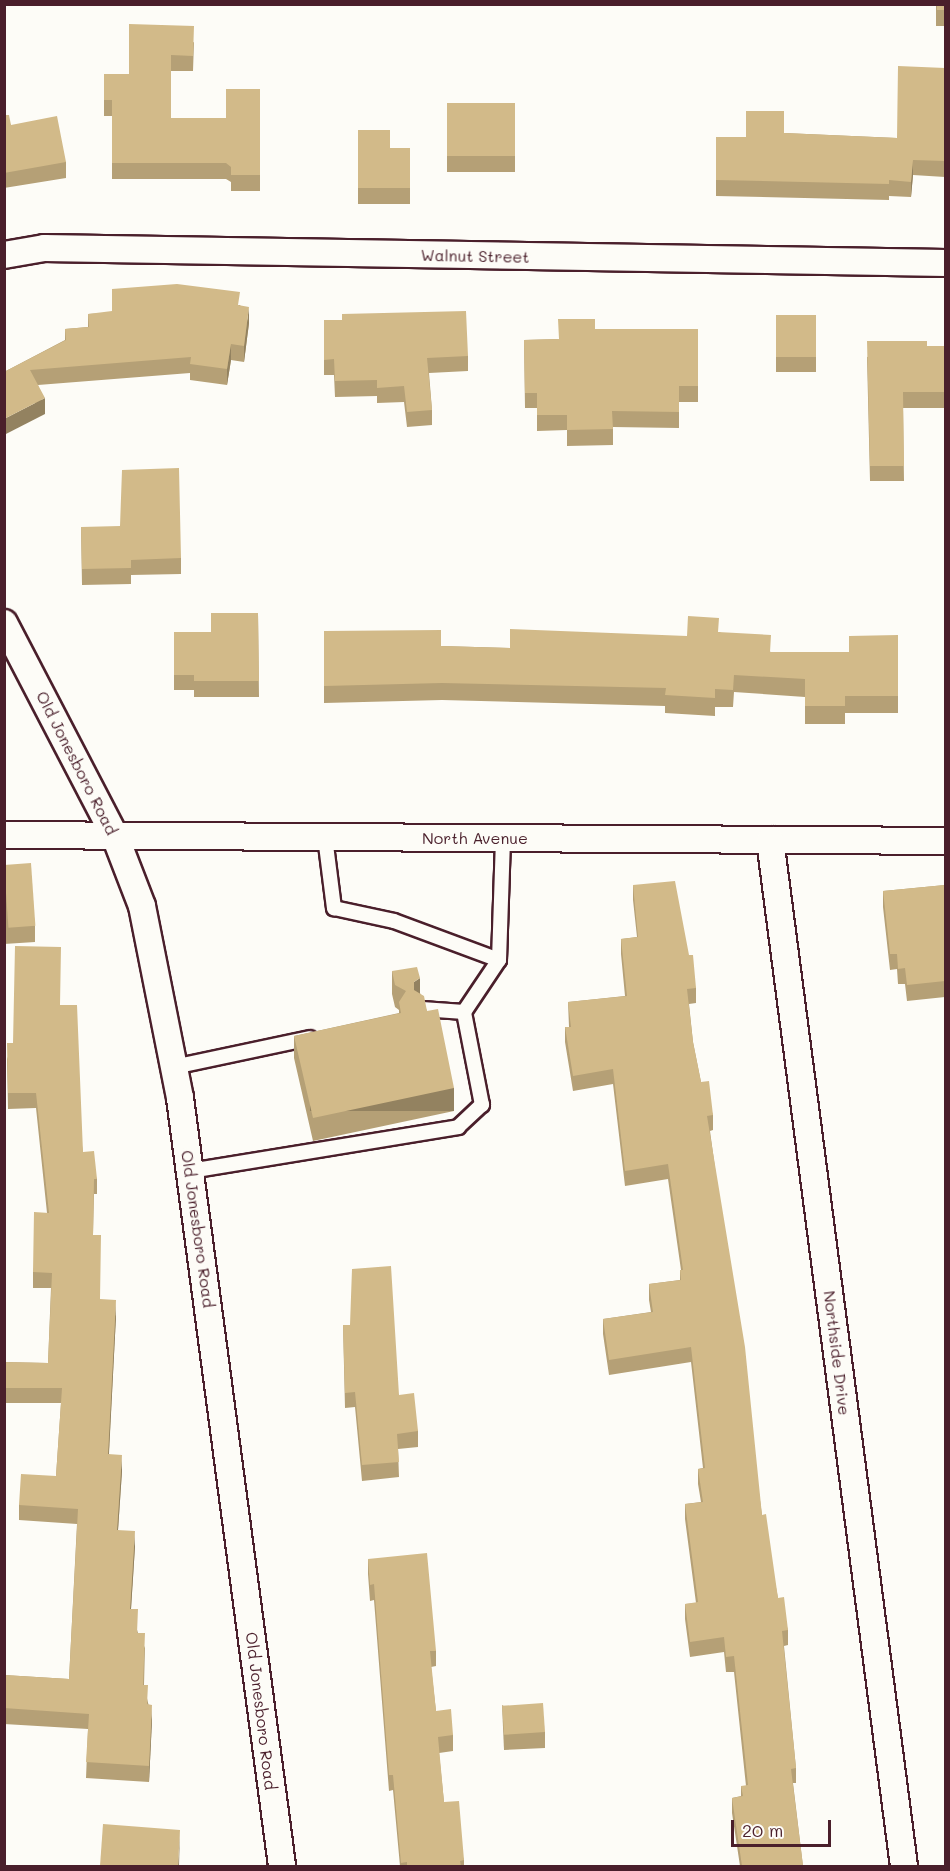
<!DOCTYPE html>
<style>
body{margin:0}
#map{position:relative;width:950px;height:1871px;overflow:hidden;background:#fdfcf7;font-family:Mali,sans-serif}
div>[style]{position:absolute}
.roads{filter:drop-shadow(2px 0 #4a1f2b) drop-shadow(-2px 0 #4a1f2b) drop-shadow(0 2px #4a1f2b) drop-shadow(0 -2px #4a1f2b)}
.lane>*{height:14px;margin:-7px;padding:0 7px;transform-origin:7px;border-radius:7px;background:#fdfcf7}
.street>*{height:26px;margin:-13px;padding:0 13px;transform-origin:13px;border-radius:13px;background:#fdfcf7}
.wall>*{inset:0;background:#b5a076;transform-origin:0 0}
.shaded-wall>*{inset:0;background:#938260;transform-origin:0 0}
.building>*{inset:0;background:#d2ba89;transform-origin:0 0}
span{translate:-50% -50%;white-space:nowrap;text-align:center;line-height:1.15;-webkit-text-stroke:6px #fdfcf7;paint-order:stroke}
.street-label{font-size:16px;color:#4a1f2b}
.frame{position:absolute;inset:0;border:6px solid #4a1f2b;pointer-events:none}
.scale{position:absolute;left:731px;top:1820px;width:100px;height:27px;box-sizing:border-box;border:3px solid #4a1f2b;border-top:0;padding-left:8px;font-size:18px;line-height:21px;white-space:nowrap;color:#4a1f2b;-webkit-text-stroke:4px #fdfcf7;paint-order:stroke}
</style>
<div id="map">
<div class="roads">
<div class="lane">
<i style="left:325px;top:837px;width:72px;rotate:82.8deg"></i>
<i style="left:334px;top:908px;width:61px;rotate:12.2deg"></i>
<i style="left:394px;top:921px;width:112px;rotate:20.4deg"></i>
<i style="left:464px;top:1012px;width:63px;rotate:-56.1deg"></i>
<i style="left:499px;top:960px;width:121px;rotate:-88.1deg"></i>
<i style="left:174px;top:1067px;width:139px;rotate:-12deg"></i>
<i style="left:190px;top:1171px;width:272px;rotate:-9.3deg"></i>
<i style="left:458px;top:1127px;width:33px;rotate:-43deg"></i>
<i style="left:482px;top:1105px;width:95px;rotate:-101deg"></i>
<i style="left:464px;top:1012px;width:42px;rotate:-175.9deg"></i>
</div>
<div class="street">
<i style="left:4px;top:255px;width:41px;rotate:-9.9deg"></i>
<i style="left:44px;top:248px;width:902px;rotate:0.95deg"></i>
<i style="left:4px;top:623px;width:240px;rotate:62.5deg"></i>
<i style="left:115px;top:836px;width:75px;rotate:68.9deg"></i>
<i style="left:142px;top:906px;width:196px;rotate:78.8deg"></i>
<i style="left:180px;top:1098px;width:775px;rotate:82.43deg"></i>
<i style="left:4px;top:835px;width:942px;rotate:0.36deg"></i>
<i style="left:770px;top:840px;width:1035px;rotate:82.56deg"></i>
</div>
</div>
<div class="wall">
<i style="left:936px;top:4px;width:9px;height:22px"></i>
<i style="clip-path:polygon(194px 42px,193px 71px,171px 71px,171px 118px,226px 118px,260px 89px,260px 191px,231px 191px,231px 182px,226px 179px,112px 179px,112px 116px,104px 116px,104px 74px,129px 74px)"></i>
<i style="clip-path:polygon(945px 68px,945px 177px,913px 175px,911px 197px,889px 196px,889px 200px,716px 196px,716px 137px,746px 137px,784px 133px,897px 138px)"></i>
<i style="left:447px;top:103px;width:68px;height:69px"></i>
<i style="clip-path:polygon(4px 115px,11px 125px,66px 162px,66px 178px,4px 188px)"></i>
<i style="clip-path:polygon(358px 130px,390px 148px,410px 148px,410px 204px,358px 204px)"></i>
<i style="clip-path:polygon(240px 305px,249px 323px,244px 362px,231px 360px,227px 385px,190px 380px,190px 373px,38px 385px,45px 414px,4px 372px,65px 340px,65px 329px,88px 327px,88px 314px)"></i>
<i style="left:776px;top:315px;width:40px;height:57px"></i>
<i style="clip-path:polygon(324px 320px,468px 356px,468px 371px,429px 373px,432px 410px,432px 425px,407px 427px,404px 402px,377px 403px,377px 396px,335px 397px,334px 375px,324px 375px)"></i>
<i style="clip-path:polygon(595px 329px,698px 329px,698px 402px,679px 402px,679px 428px,613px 427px,613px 445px,567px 446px,567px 430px,537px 431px,537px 408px,525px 408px,524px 340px,559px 339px)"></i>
<i style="clip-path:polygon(927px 346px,945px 346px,945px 408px,903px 408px,904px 481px,870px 481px,867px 357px)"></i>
<i style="clip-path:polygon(81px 527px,181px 558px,181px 574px,131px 575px,131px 584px,82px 585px)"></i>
<i style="clip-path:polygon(258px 613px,259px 697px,194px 697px,194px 690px,174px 690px,174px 632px,211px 632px)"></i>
<i style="clip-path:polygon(324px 631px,441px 646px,510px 648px,687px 636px,719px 632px,771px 652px,849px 652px,898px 635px,898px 713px,845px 713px,845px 724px,805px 724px,805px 697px,734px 692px,733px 707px,715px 707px,715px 716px,665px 713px,665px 706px,442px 700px,324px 703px)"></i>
<i style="clip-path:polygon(4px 865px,35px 926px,35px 942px,4px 944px)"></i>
<i style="clip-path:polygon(633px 885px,696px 988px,696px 1003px,689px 1004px,693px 1042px,701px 1082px,713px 1115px,713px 1130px,710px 1131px,762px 1515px,778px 1598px,788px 1630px,788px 1645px,784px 1646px,796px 1768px,796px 1783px,793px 1783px,803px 1866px,740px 1866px,732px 1813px,732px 1798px,741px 1796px,741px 1786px,746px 1786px,734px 1672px,726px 1672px,724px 1652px,690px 1657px,685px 1619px,685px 1604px,696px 1603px,685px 1519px,685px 1504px,701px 1502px,698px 1484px,698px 1469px,703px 1468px,691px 1362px,609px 1375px,603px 1334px,603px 1319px,651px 1312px,649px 1300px,649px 1284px,680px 1280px,680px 1270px,681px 1270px,668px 1179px,625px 1186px,613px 1084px,573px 1091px,565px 1042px,565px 1027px,569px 1027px,568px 1002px,625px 996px,621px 954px,621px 939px,637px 937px,633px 900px)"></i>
<i style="clip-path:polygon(945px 885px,945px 997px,907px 1001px,905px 984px,898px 984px,897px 969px,890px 970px,883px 907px,883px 891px)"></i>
<i style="clip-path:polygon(392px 971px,420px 993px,427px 1011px,454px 1111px,313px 1141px,294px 1058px,294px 1036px,399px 1013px,399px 1010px,395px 1007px,392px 994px)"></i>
<i style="clip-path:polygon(60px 1005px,83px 1152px,97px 1179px,97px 1194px,94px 1194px,93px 1235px,100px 1300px,116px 1316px,109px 1454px,122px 1471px,118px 1530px,135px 1546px,131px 1609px,138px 1633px,145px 1648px,144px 1685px,152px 1720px,149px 1782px,86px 1778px,88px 1729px,4px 1724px,4px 1675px,69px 1679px,77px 1524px,19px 1520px,19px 1505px,56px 1476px,61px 1403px,4px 1403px,4px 1362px,48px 1363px,51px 1288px,33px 1288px,33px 1272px,47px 1213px,36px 1108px,8px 1109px,7px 1059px,13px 1043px)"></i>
<i style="clip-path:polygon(343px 1325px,399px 1395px,418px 1431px,418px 1447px,398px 1449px,399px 1477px,362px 1481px,355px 1407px,345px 1408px)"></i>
<i style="clip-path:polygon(368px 1559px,436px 1651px,436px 1666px,431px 1667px,436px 1711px,453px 1735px,453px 1751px,439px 1753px,444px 1802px,464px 1860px,464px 1866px,400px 1866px,393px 1790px,389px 1791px,374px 1600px,370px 1601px,368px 1574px)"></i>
<i style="clip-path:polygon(502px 1705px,545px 1732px,545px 1748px,504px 1750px)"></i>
</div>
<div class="shaded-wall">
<i style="clip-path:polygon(913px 160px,913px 175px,911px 197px,911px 182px)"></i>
<i style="clip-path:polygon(249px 307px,249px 323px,244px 362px,244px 346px)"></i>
<i style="clip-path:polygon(231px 344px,231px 360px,227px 385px,227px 369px)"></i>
<i style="clip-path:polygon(45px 398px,45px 414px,4px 435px,4px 419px)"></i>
<i style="clip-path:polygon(420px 978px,420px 1000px,414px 1012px,414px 982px)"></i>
<i style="left:454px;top:1088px;width:23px;height:144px;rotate:90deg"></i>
<i style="clip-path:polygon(116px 1300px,116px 1316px,108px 1470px,108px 1454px)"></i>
<i style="clip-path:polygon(122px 1455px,122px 1471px,117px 1545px,117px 1530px)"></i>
<i style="clip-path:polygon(135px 1531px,135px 1546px,130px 1625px,130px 1609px)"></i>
<i style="clip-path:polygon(152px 1705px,152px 1720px,149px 1782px,149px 1766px)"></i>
<i style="clip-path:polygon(180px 1830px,179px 1866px,178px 1866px)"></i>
</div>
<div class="building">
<i style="left:937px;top:4px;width:8px;height:6px"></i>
<i style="clip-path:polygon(129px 24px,194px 26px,193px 56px,171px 55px,171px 118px,226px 118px,226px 89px,260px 89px,260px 175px,231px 175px,231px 167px,226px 163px,112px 163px,112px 100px,104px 100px,104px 74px,129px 74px)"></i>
<i style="clip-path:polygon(898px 66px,945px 68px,945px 161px,913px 160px,911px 182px,889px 180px,889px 184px,716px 180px,716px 137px,746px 137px,746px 111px,784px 111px,784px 133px,897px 138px)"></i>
<i style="left:447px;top:103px;width:68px;height:53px"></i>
<i style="clip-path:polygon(4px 115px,9px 115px,11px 125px,57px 116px,66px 162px,4px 173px)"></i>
<i style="clip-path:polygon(358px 130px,390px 130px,390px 148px,410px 148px,410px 188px,358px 188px)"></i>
<i style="clip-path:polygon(177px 284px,240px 292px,238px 305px,249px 307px,244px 346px,231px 344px,227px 369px,190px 364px,191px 357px,30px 370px,45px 398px,4px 419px,4px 372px,66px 340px,65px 329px,89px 327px,88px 314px,112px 311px,112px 289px)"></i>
<i style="clip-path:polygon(466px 311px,468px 356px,427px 358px,432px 410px,407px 412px,404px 386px,377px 388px,377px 380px,335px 381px,334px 359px,324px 360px,324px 320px,342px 320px,342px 314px)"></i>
<i style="left:776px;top:315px;width:40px;height:42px"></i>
<i style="clip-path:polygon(558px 319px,595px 319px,595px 329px,698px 329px,698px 386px,679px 386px,679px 412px,612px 411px,613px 429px,567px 430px,567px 415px,537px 415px,537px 393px,525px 393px,524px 340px,559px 339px)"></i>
<i style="clip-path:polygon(867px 341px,927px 341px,927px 346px,945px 346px,945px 392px,903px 392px,904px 466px,870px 466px)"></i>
<i style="clip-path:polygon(179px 468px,181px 558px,131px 560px,131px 568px,82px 569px,81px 527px,120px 526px,122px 470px)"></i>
<i style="clip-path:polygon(211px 613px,258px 613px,259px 681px,194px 681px,194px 675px,174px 675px,174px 632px,211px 632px)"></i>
<i style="clip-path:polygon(688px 616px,719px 618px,718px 632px,771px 635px,770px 652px,849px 652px,849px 636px,898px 635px,898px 696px,845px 696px,845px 706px,805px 706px,805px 679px,734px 675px,733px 690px,715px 689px,715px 698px,665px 695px,666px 688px,442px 683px,324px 686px,324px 631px,441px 630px,441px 646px,510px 648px,510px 629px,687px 636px)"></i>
<i style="left:31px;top:863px;width:63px;height:27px;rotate:86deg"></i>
<i style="clip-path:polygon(675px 881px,689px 955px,693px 955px,696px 988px,687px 989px,693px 1042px,701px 1082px,709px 1081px,713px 1115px,707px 1116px,745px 1347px,762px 1515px,766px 1514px,778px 1598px,784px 1597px,788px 1630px,782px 1631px,796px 1768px,791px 1769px,803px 1866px,742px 1866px,732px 1798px,743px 1796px,741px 1786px,748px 1785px,734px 1656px,726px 1657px,724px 1637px,690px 1642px,685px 1604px,698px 1602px,685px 1504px,703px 1502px,698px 1469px,705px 1468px,691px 1347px,609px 1360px,603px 1319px,653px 1312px,649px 1284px,681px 1280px,680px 1270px,683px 1270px,668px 1164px,625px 1171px,613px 1069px,573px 1076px,565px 1027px,571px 1027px,568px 1002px,627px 996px,621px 939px,638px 937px,633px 885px)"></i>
<i style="clip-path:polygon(945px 885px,945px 981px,907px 985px,905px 968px,898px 969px,897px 954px,890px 954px,883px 891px)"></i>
<i style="clip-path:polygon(15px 946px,61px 947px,60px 1005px,77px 1005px,83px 1152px,94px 1151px,97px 1179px,94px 1179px,93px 1235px,101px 1235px,100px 1299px,116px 1300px,108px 1454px,122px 1455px,117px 1530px,135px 1531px,130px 1609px,138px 1609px,137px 1633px,145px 1633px,143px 1685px,148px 1685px,147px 1704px,152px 1705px,149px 1766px,86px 1762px,89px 1714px,4px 1708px,4px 1675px,69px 1679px,78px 1509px,19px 1505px,21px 1474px,56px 1476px,62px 1388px,4px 1388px,4px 1362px,48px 1363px,52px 1273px,33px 1272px,34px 1212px,49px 1213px,36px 1093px,8px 1093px,7px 1043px,13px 1043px)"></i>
<i style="clip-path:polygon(417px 967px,420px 978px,414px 982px,414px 990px,424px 996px,427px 1011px,438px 1009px,454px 1088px,313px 1118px,294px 1036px,401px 1013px,399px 1002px,406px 991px,395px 985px,392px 971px)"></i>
<i style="clip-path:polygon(391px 1266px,399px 1395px,414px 1393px,418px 1431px,397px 1434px,399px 1462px,362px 1465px,355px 1392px,345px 1393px,343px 1325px,350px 1325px,352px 1269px)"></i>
<i style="clip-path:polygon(427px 1553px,436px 1651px,430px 1651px,436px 1711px,451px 1709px,453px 1735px,438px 1737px,444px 1802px,459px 1801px,464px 1860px,460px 1861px,461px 1866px,407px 1866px,407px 1862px,401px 1863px,393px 1775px,389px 1775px,374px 1584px,370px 1585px,368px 1559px)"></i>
<i style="left:543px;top:1703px;width:29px;height:41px;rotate:86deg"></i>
<i style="clip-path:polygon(103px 1824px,180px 1830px,178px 1866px,100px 1866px)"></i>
</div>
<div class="street-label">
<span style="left:475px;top:256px;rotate:1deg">Walnut Street</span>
<span style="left:77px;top:763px;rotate:63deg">Old Jonesboro Road</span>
<span style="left:475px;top:838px">North Avenue</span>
<span style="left:198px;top:1229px;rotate:82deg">Old Jonesboro Road</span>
<span style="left:837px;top:1353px;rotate:83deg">Northside Drive</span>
<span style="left:261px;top:1711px;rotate:83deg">Old Jonesboro Road</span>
</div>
<div class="frame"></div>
<div class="scale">20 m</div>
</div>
